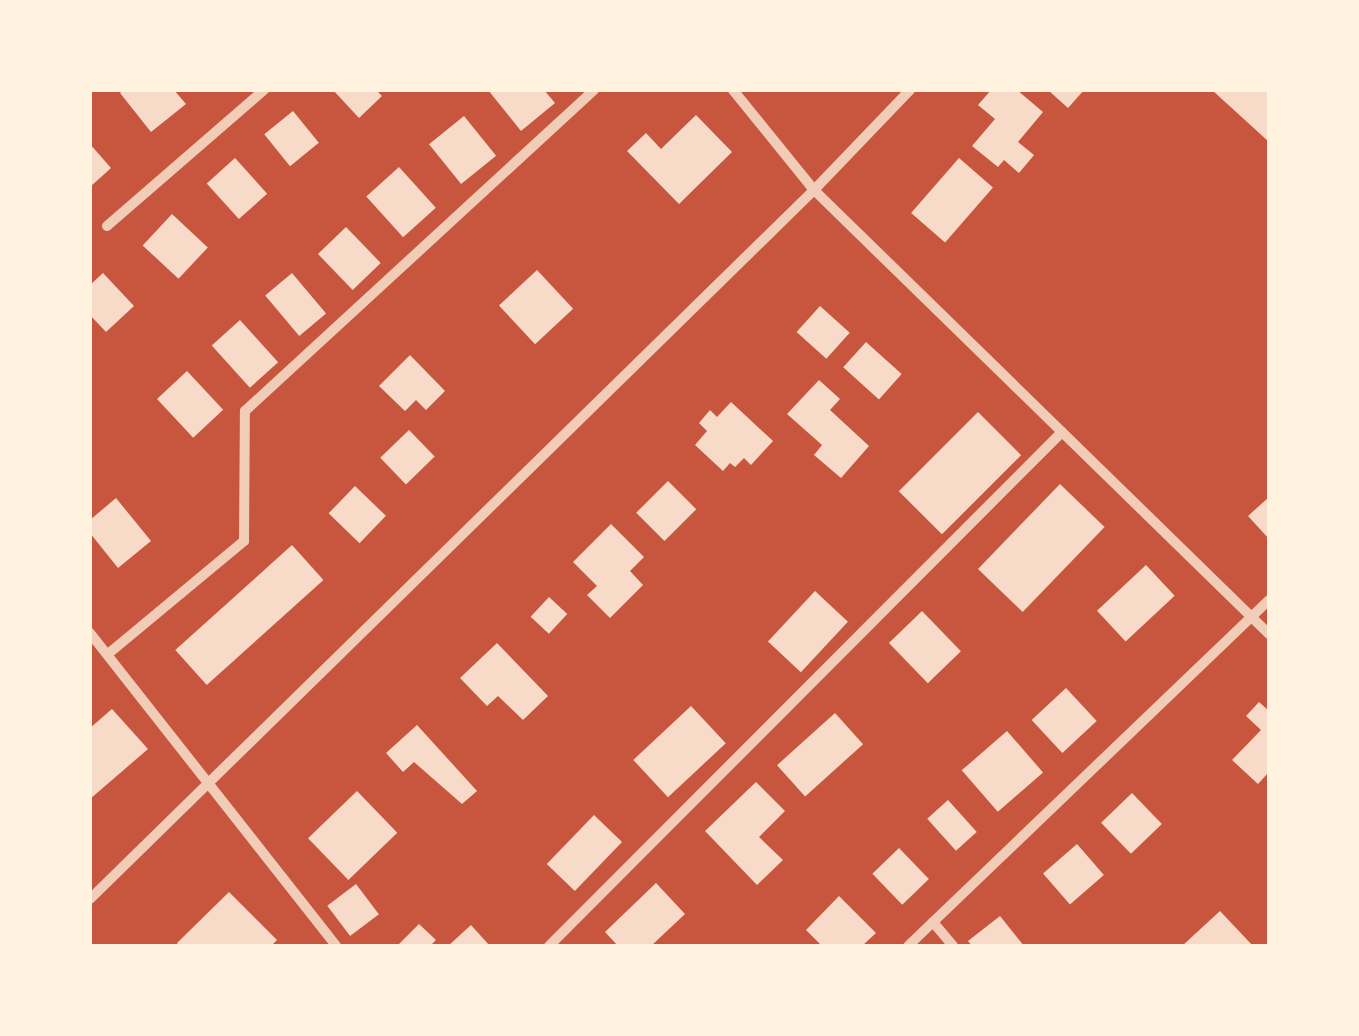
<!DOCTYPE html>
<style>
body{margin:0}
#map{position:relative;width:1359px;height:1036px;overflow:hidden;background:#c8553d;font-family:Manrope,sans-serif}
div>[style]{position:absolute}
.building>*{inset:0;background:#f7dbc8;transform-origin:0 0}
.minor>*{height:10px;margin:-5px;padding:0 5px;transform-origin:5px;border-radius:5px;background:#f1ccb7}
span{translate:-50% -50%;white-space:nowrap;text-align:center;line-height:1.15;-webkit-text-stroke:8px #fff3e0;paint-order:stroke}
.frame{position:absolute;inset:0;border:92px solid #fff3e0;pointer-events:none}
</style>
<div id="map">
<div class="building">
<i style="clip-path:polygon(124px 90px,174px 90px,186px 104px,151px 132px,120px 93px)"></i>
<i style="clip-path:polygon(333px 90px,376px 90px,382px 96px,359px 118px)"></i>
<i style="clip-path:polygon(488px 90px,544px 90px,555px 103px,521px 131px)"></i>
<i style="clip-path:polygon(991px 90px,1017px 90px,1043px 112px,1018px 142px,1034px 155px,1019px 173px,1004px 160px,998px 167px,972px 146px,995px 119px,978px 105px)"></i>
<i style="clip-path:polygon(1048px 90px,1084px 90px,1068px 108px)"></i>
<i style="clip-path:polygon(1212px 90px,1269px 90px,1269px 142px)"></i>
<i style="left:293px;top:111px;width:41px;height:37px;rotate:51deg"></i>
<i style="clip-path:polygon(696px 115px,732px 152px,679px 204px,627px 151px,646px 133px,661px 149px)"></i>
<i style="left:464px;top:116px;width:51px;height:45px;rotate:51deg"></i>
<i style="clip-path:polygon(90px 144px,111px 168px,90px 187px)"></i>
<i style="left:235px;top:158px;width:48px;height:38px;rotate:48deg"></i>
<i style="left:959px;top:158px;width:45px;height:73px;rotate:41deg"></i>
<i style="left:399px;top:167px;width:55px;height:44px;rotate:48deg"></i>
<i style="left:172px;top:214px;width:49px;height:43px;rotate:43deg"></i>
<i style="left:346px;top:227px;width:50px;height:39px;rotate:46deg"></i>
<i style="left:537px;top:270px;width:53px;height:52px;rotate:47deg"></i>
<i style="clip-path:polygon(103px 273px,134px 306px,106px 332px,90px 315px,90px 285px)"></i>
<i style="left:292px;top:273px;width:53px;height:35px;rotate:50deg"></i>
<i style="left:820px;top:306px;width:40px;height:35px;rotate:42deg"></i>
<i style="left:240px;top:320px;width:57px;height:38px;rotate:48deg"></i>
<i style="left:866px;top:342px;width:48px;height:34px;rotate:42deg"></i>
<i style="clip-path:polygon(410px 355px,445px 391px,426px 410px,416px 400px,405px 411px,379px 386px)"></i>
<i style="left:187px;top:371px;width:53px;height:41px;rotate:47deg"></i>
<i style="clip-path:polygon(819px 380px,840px 399px,830px 410px,869px 446px,841px 478px,814px 455px,822px 445px,787px 414px)"></i>
<i style="clip-path:polygon(731px 402px,773px 441px,751px 465px,744px 458px,735px 467px,730px 463px,723px 471px,695px 445px,707px 431px,699px 423px,710px 410px,717px 417px)"></i>
<i style="left:978px;top:412px;width:61px;height:112px;rotate:45deg"></i>
<i style="left:409px;top:430px;width:37px;height:40px;rotate:46deg"></i>
<i style="left:668px;top:481px;width:40px;height:45px;rotate:45deg"></i>
<i style="left:1060px;top:484px;width:62px;height:118px;rotate:44deg"></i>
<i style="left:355px;top:486px;width:43px;height:38px;rotate:44deg"></i>
<i style="clip-path:polygon(1269px 497px,1269px 539px,1248px 516px)"></i>
<i style="clip-path:polygon(116px 498px,151px 541px,118px 568px,90px 533px,90px 520px)"></i>
<i style="clip-path:polygon(611px 524px,644px 557px,630px 571px,643px 585px,610px 618px,587px 595px,597px 586px,573px 562px)"></i>
<i style="left:292px;top:545px;width:47px;height:157px;rotate:48deg"></i>
<i style="left:1146px;top:565px;width:42px;height:67px;rotate:47deg"></i>
<i style="left:815px;top:591px;width:45px;height:69px;rotate:43deg"></i>
<i style="left:549px;top:597px;width:25px;height:27px;rotate:43deg"></i>
<i style="left:922px;top:611px;width:56px;height:46px;rotate:46deg"></i>
<i style="clip-path:polygon(497px 643px,548px 696px,523px 720px,498px 696px,487px 706px,460px 678px)"></i>
<i style="left:1066px;top:688px;width:45px;height:47px;rotate:47deg"></i>
<i style="clip-path:polygon(1259px 702px,1269px 711px,1269px 772px,1258px 784px,1232px 760px,1261px 730px,1246px 716px)"></i>
<i style="left:691px;top:706px;width:51px;height:79px;rotate:47deg"></i>
<i style="clip-path:polygon(112px 709px,148px 749px,90px 799px,90px 728px)"></i>
<i style="left:835px;top:713px;width:42px;height:78px;rotate:48deg"></i>
<i style="clip-path:polygon(417px 725px,477px 791px,462px 804px,414px 762px,403px 772px,386px 753px)"></i>
<i style="left:1007px;top:731px;width:55px;height:60px;rotate:49deg"></i>
<i style="clip-path:polygon(756px 782px,785px 811px,759px 837px,783px 860px,757px 885px,705px 831px)"></i>
<i style="left:357px;top:791px;width:58px;height:68px;rotate:46deg"></i>
<i style="left:1132px;top:793px;width:43px;height:43px;rotate:46deg"></i>
<i style="left:948px;top:800px;width:43px;height:28px;rotate:48deg"></i>
<i style="left:594px;top:815px;width:39px;height:68px;rotate:44deg"></i>
<i style="left:1077px;top:844px;width:41px;height:45px;rotate:49deg"></i>
<i style="left:899px;top:848px;width:43px;height:37px;rotate:46deg"></i>
<i style="clip-path:polygon(656px 883px,685px 914px,651px 946px,618px 946px,605px 932px)"></i>
<i style="left:356px;top:884px;width:38px;height:36px;rotate:53deg"></i>
<i style="clip-path:polygon(229px 892px,277px 940px,271px 946px,179px 946px,177px 943px)"></i>
<i style="clip-path:polygon(839px 896px,876px 933px,862px 946px,822px 946px,806px 930px)"></i>
<i style="clip-path:polygon(1220px 911px,1253px 946px,1182px 946px)"></i>
<i style="clip-path:polygon(1000px 916px,1024px 946px,972px 946px,968px 941px)"></i>
<i style="clip-path:polygon(419px 924px,436px 940px,430px 946px,397px 946px)"></i>
<i style="clip-path:polygon(471px 925px,490px 946px,448px 946px)"></i>
</div>
<div class="minor">
<i style="left:733px;top:90px;width:129px;rotate:51deg"></i>
<i style="left:814px;top:190px;width:636px;rotate:44.3deg"></i>
<i style="left:107px;top:226px;width:208px;rotate:-40.9deg"></i>
<i style="left:90px;top:633px;width:398px;rotate:51.8deg"></i>
<i style="left:108px;top:654px;width:177px;rotate:-39.7deg"></i>
<i style="left:244px;top:541px;width:130px;rotate:-89.6deg"></i>
<i style="left:245px;top:411px;width:474px;rotate:-42.6deg"></i>
<i style="left:90px;top:899px;width:1013px;rotate:-44.4deg"></i>
<i style="left:814px;top:190px;width:139px;rotate:-46.2deg"></i>
<i style="left:933px;top:922px;width:31px;rotate:50deg"></i>
<i style="left:549px;top:946px;width:726px;rotate:-45.06deg"></i>
<i style="left:908px;top:946px;width:500px;rotate:-43.78deg"></i>
</div>
<div class="frame"></div>
</div>
